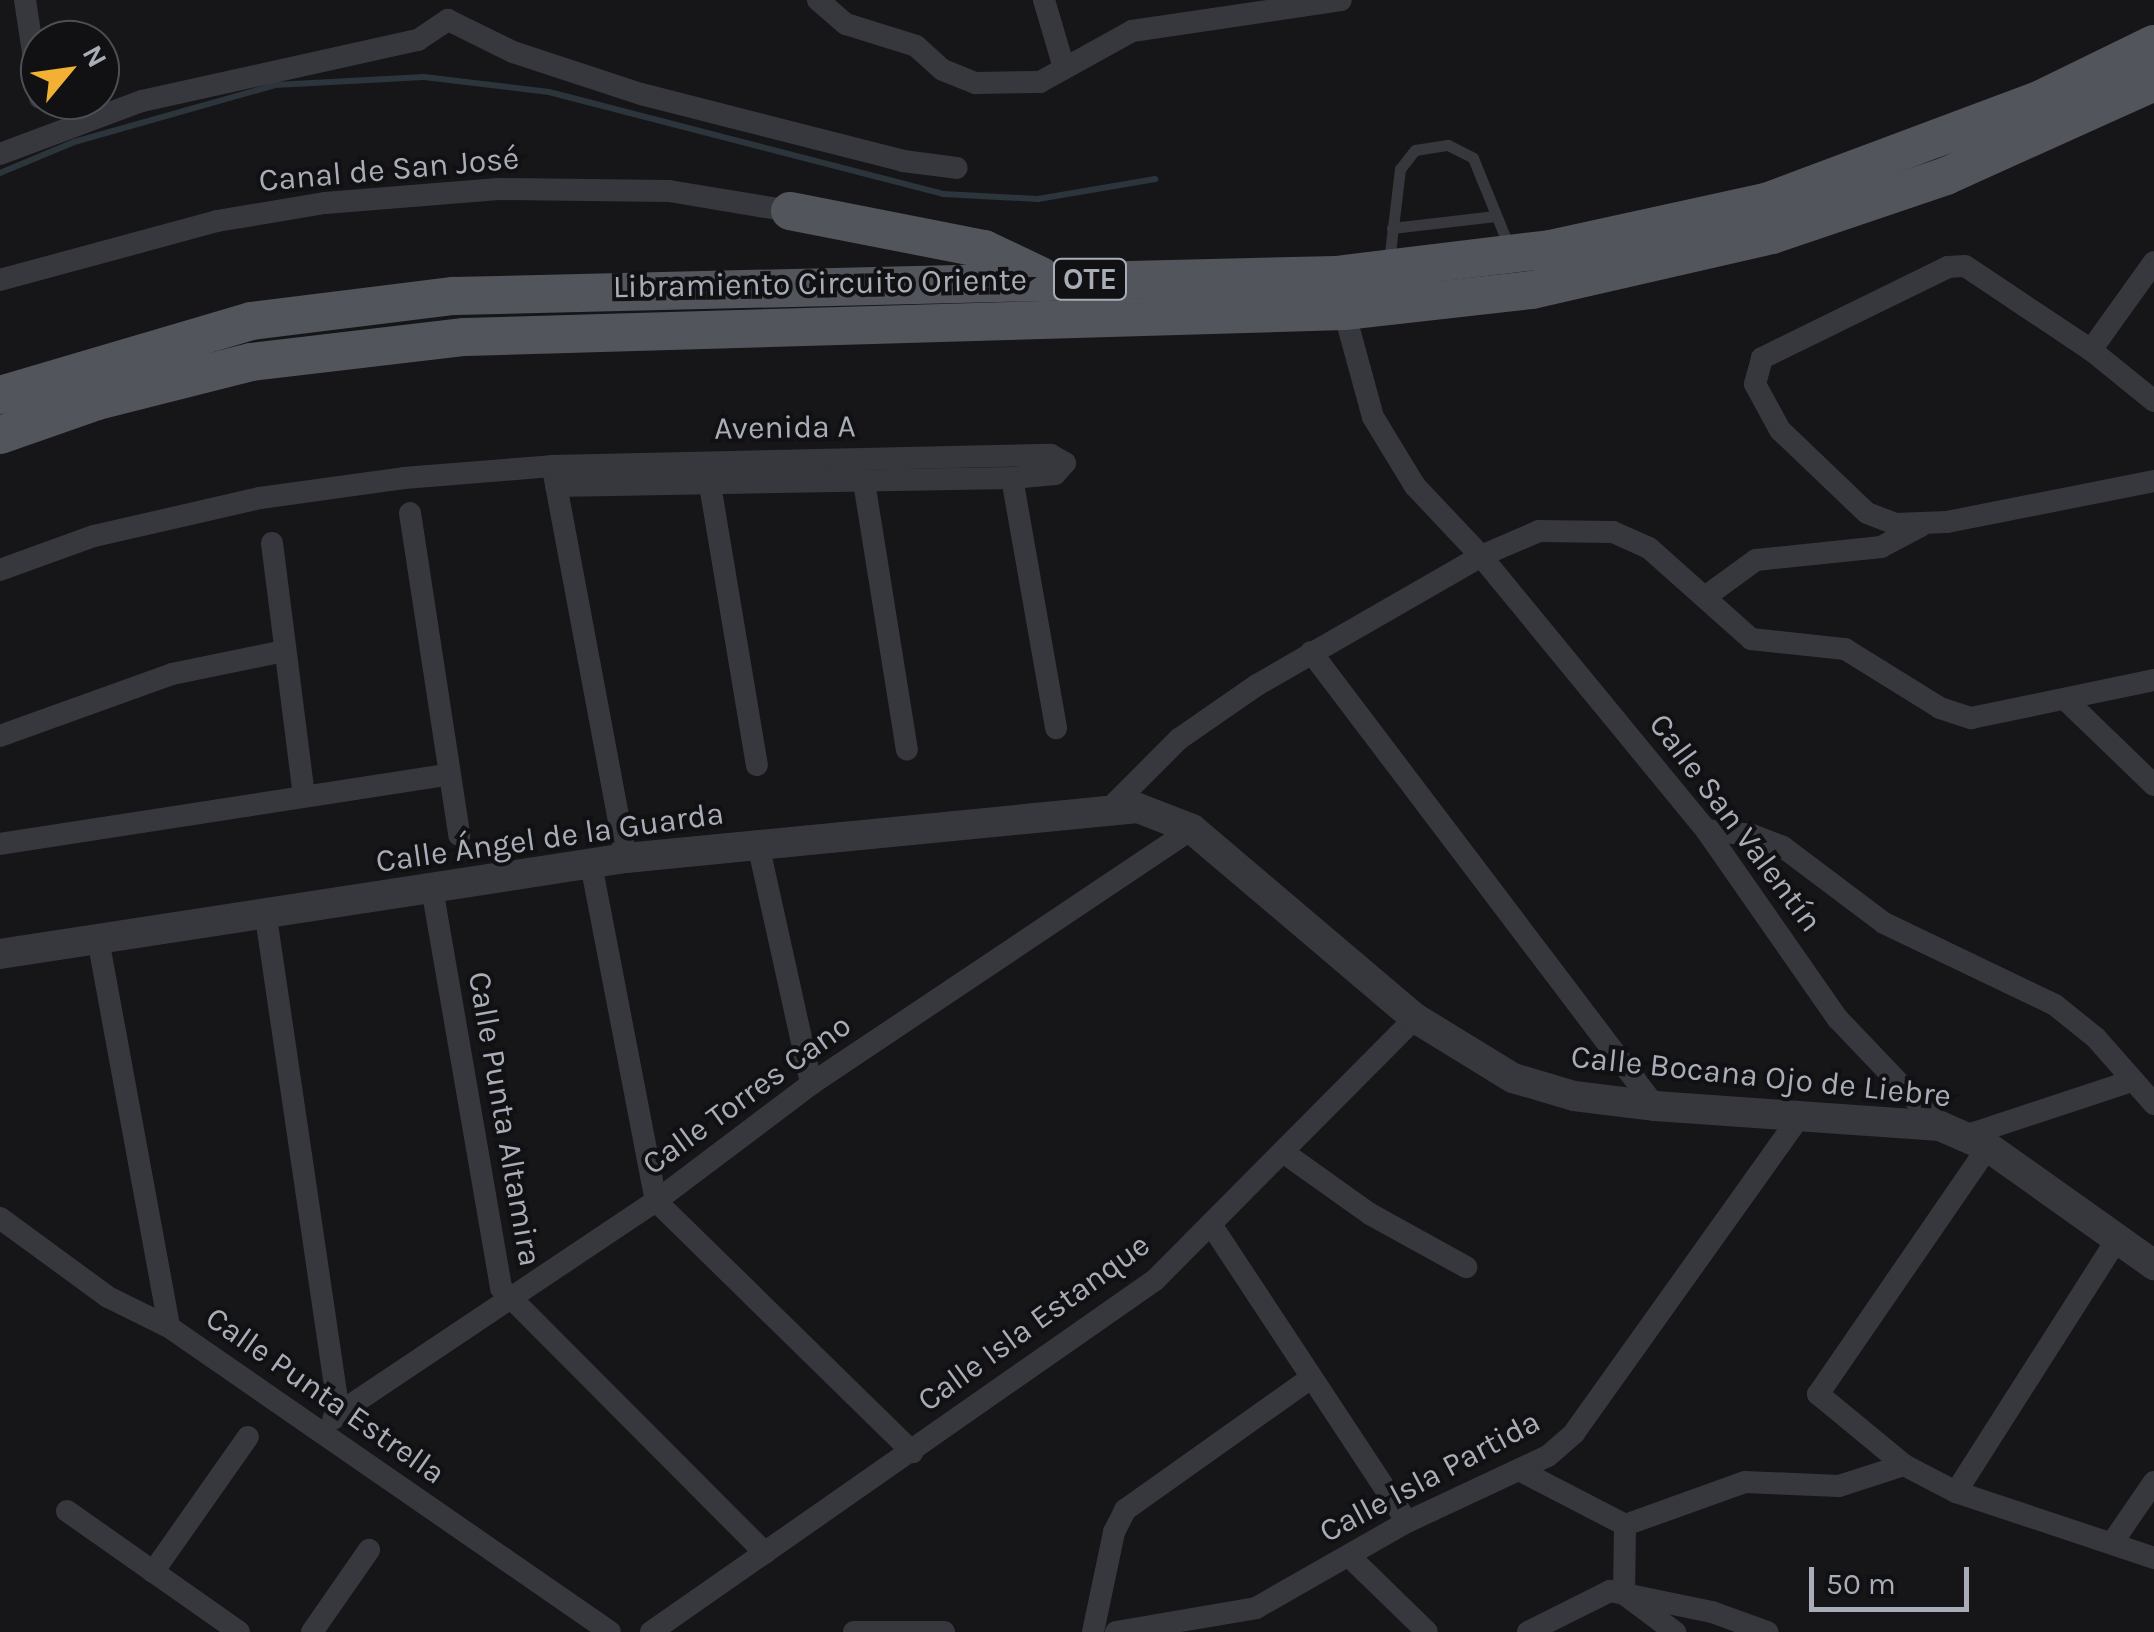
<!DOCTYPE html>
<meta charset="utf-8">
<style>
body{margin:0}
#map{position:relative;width:2154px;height:1632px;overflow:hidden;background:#161618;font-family:Karla,sans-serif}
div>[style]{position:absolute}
.stream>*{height:6px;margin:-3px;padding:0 3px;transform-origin:3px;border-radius:3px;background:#2c353c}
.service>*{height:11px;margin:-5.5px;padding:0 5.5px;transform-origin:5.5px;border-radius:5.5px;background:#37383d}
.minor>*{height:22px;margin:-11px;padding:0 11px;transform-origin:11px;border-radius:11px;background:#37383d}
.tertiary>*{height:30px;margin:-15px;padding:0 15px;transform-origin:15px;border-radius:15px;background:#37383d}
.primary>*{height:38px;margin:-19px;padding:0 19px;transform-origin:19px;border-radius:19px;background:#53555c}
span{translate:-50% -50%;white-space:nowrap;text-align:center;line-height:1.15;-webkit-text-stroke:8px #111113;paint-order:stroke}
.shield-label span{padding:2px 8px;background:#111113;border:2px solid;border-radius:8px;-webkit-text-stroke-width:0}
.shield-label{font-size:30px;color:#a8adb8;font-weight:700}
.street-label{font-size:32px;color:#a8adb8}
.north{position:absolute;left:20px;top:20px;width:100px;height:100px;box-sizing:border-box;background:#111113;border:2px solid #4d4f55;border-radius:50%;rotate:61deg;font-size:28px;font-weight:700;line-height:40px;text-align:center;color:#a8adb8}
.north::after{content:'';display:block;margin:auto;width:35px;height:45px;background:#f2b134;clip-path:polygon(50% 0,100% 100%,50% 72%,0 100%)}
.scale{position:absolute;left:1809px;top:1567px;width:160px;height:45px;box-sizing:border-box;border:5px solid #a8adb8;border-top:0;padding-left:12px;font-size:30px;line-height:35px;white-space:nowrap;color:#a8adb8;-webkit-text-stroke:8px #111113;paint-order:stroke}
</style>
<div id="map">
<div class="stream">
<i style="left:0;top:173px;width:80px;rotate:-22.7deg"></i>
<i style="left:74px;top:142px;width:209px;rotate:-15.8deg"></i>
<i style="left:275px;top:85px;width:149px;rotate:-3.1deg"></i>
<i style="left:424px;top:77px;width:126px;rotate:6.8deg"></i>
<i style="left:549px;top:92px;width:407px;rotate:14.5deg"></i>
<i style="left:943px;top:194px;width:95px;rotate:3deg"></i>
<i style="left:1038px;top:199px;width:119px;rotate:-9.7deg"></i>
</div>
<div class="service">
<i style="left:1392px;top:228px;width:104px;rotate:-6.6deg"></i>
<i style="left:1389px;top:261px;width:93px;rotate:-83.2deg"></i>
<i style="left:1400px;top:169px;width:24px;rotate:-52deg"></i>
<i style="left:1415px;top:150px;width:33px;rotate:-9deg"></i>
<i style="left:1448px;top:145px;width:28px;rotate:27deg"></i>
<i style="left:1473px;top:158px;width:98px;rotate:67.9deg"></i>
</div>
<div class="minor">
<i style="left:25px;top:0;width:99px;rotate:81.3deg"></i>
<i style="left:818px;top:0;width:37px;rotate:41deg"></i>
<i style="left:846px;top:24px;width:73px;rotate:17.4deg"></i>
<i style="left:916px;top:46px;width:36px;rotate:42deg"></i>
<i style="left:943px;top:70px;width:35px;rotate:22deg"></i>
<i style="left:975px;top:83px;width:65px;rotate:-0.9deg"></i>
<i style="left:1040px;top:82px;width:105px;rotate:-29deg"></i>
<i style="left:1132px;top:31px;width:211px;rotate:-8.4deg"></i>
<i style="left:1044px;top:0;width:71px;rotate:73.6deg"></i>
<i style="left:0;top:154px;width:152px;rotate:-20.5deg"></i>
<i style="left:142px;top:101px;width:283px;rotate:-12.5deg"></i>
<i style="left:418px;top:40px;width:36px;rotate:-34deg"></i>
<i style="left:448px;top:20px;width:72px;rotate:26.2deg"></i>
<i style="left:513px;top:52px;width:135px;rotate:18.2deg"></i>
<i style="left:641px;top:94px;width:270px;rotate:14.3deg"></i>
<i style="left:903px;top:161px;width:54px;rotate:7.4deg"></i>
<i style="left:0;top:280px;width:225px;rotate:-15.2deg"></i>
<i style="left:217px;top:221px;width:109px;rotate:-9.5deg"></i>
<i style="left:325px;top:203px;width:174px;rotate:-4.6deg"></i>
<i style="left:498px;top:189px;width:171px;rotate:0.7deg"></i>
<i style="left:669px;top:191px;width:123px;rotate:9.4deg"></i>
<i style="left:1344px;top:311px;width:110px;rotate:74.7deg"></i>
<i style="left:1373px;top:417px;width:81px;rotate:58.7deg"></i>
<i style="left:1415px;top:486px;width:96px;rotate:46.7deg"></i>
<i style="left:1481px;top:556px;width:355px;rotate:50.6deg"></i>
<i style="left:1706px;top:830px;width:231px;rotate:55.1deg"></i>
<i style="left:1838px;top:1019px;width:148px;rotate:46.4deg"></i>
<i style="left:2091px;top:350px;width:108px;rotate:-54.4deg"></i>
<i style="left:2154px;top:401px;width:81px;rotate:-141deg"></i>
<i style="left:2091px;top:350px;width:151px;rotate:-146.3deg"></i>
<i style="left:1965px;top:266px;width:17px;rotate:177deg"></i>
<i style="left:1948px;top:267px;width:207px;rotate:153.9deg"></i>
<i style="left:1762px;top:358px;width:27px;rotate:105deg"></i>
<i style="left:1755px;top:384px;width:52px;rotate:61.5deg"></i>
<i style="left:1780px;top:430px;width:120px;rotate:43.7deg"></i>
<i style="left:1867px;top:513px;width:30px;rotate:21deg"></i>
<i style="left:1895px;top:524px;width:52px;rotate:-2.2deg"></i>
<i style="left:1947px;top:522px;width:211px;rotate:-11.2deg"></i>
<i style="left:554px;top:474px;width:391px;rotate:79.4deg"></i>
<i style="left:1012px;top:478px;width:254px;rotate:80deg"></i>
<i style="left:864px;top:482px;width:271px;rotate:80.9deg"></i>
<i style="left:710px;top:485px;width:284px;rotate:80.5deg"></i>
<i style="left:410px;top:513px;width:326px;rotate:81.3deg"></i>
<i style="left:272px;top:543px;width:255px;rotate:82.8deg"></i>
<i style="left:0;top:570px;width:100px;rotate:-19.9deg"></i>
<i style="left:94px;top:536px;width:170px;rotate:-12.9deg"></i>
<i style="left:260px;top:498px;width:145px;rotate:-7.9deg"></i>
<i style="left:404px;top:478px;width:148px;rotate:-4.6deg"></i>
<i style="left:552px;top:466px;width:499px;rotate:-1.3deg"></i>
<i style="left:1051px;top:455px;width:16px;rotate:30deg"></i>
<i style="left:1065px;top:463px;width:15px;rotate:132deg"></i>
<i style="left:1055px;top:474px;width:43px;rotate:174.7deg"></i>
<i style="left:1012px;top:478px;width:456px;rotate:179deg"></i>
<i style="left:1705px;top:597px;width:63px;rotate:-36deg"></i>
<i style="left:1756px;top:560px;width:126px;rotate:-5.9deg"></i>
<i style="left:1881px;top:547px;width:45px;rotate:-27.7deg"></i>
<i style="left:1311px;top:652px;width:570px;rotate:52.85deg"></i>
<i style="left:2067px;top:701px;width:121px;rotate:44deg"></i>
<i style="left:0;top:736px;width:183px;rotate:-19.8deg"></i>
<i style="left:172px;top:674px;width:114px;rotate:-11.6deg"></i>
<i style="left:1112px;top:806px;width:95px;rotate:-45deg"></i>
<i style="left:1179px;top:739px;width:95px;rotate:-34.7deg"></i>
<i style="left:1257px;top:685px;width:258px;rotate:-29.9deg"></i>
<i style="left:1481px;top:556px;width:63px;rotate:-23.3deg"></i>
<i style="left:1539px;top:531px;width:74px;rotate:0.8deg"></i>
<i style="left:1613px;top:532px;width:39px;rotate:24deg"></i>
<i style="left:1649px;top:548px;width:137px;rotate:41.7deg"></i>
<i style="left:1751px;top:639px;width:95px;rotate:6.1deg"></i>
<i style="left:1845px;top:649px;width:112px;rotate:31.8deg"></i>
<i style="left:1940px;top:708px;width:33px;rotate:18deg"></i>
<i style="left:1971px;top:718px;width:187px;rotate:-11.7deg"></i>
<i style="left:1706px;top:830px;width:46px;rotate:6.2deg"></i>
<i style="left:1752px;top:835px;width:33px;rotate:21deg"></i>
<i style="left:1783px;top:847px;width:126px;rotate:37deg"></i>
<i style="left:1884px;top:923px;width:190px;rotate:25.6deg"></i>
<i style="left:2055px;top:1005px;width:53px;rotate:38.8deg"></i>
<i style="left:2096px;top:1038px;width:88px;rotate:48.7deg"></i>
<i style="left:0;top:844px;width:455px;rotate:-8.8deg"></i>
<i style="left:758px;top:844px;width:246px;rotate:77.5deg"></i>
<i style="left:591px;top:864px;width:343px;rotate:79.1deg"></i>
<i style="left:656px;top:1201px;width:359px;rotate:44.4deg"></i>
<i style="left:432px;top:888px;width:406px;rotate:80.2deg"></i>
<i style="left:501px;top:1288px;width:374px;rotate:45.1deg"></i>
<i style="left:266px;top:917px;width:501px;rotate:81.63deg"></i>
<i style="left:339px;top:1413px;width:8px;rotate:135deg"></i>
<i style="left:98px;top:939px;width:394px;rotate:79.6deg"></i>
<i style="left:1968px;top:1135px;width:172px;rotate:-18.3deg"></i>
<i style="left:1988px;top:1147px;width:300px;rotate:124.5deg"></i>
<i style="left:1818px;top:1394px;width:112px;rotate:39.5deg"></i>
<i style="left:1904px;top:1465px;width:59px;rotate:27.4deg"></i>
<i style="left:1956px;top:1492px;width:209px;rotate:18.4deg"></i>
<i style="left:1283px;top:1152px;width:107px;rotate:35.5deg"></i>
<i style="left:1370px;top:1214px;width:110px;rotate:28.9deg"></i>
<i style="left:0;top:1218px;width:134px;rotate:36.2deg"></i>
<i style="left:108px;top:1297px;width:68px;rotate:26.2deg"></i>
<i style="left:169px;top:1327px;width:536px;rotate:34.67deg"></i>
<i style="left:1212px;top:1226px;width:354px;rotate:56.6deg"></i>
<i style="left:339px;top:1413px;width:381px;rotate:-33.8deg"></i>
<i style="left:656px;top:1201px;width:194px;rotate:-37deg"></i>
<i style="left:811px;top:1084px;width:458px;rotate:-33.8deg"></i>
<i style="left:1521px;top:1471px;width:117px;rotate:27.4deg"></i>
<i style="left:1956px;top:1492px;width:300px;rotate:-57.5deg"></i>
<i style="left:67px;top:1511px;width:210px;rotate:35.1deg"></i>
<i style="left:1625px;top:1525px;width:127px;rotate:-19.7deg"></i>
<i style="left:1745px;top:1482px;width:94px;rotate:2.4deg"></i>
<i style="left:1839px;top:1486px;width:68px;rotate:-17.9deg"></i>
<i style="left:1625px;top:1525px;width:69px;rotate:90.8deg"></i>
<i style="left:1624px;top:1594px;width:64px;rotate:36.7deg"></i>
<i style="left:2112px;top:1543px;width:74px;rotate:-55.5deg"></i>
<i style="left:1350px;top:1557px;width:107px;rotate:44.2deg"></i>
<i style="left:153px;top:1572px;width:165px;rotate:-54.9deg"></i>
<i style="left:312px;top:1632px;width:100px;rotate:-55.2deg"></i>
<i style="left:651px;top:1632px;width:615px;rotate:-34.93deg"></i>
<i style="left:1155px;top:1280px;width:369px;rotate:-45.2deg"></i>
<i style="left:854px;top:1632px;width:90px"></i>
<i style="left:1093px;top:1632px;width:102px;rotate:-78.1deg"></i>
<i style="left:1114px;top:1532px;width:25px;rotate:-63deg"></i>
<i style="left:1125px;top:1510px;width:228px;rotate:-35.4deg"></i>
<i style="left:1116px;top:1632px;width:142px;rotate:-9.7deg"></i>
<i style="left:1256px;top:1608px;width:174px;rotate:-29.7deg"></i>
<i style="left:1407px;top:1522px;width:156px;rotate:-25.1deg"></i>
<i style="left:1548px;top:1456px;width:35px;rotate:-41deg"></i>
<i style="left:1574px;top:1433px;width:391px;rotate:-54.5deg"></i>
<i style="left:1528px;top:1632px;width:92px;rotate:-26.6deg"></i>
<i style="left:1610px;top:1591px;width:104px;rotate:11.6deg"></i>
<i style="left:1712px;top:1612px;width:59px;rotate:20deg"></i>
</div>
<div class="tertiary">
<i style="left:0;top:954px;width:633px;rotate:-8.72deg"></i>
<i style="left:626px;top:858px;width:514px;rotate:-5.58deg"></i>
<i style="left:1138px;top:808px;width:58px;rotate:21.3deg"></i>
<i style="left:1192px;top:829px;width:292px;rotate:40.3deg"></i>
<i style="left:1415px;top:1018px;width:115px;rotate:31.5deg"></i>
<i style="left:1513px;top:1078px;width:64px;rotate:16.4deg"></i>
<i style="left:1574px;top:1096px;width:82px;rotate:7deg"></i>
<i style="left:1655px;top:1106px;width:286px;rotate:4deg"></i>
<i style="left:1940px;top:1126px;width:52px;rotate:23.6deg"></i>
<i style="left:1988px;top:1147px;width:204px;rotate:35.4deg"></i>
</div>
<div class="primary">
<i style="left:790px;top:211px;width:198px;rotate:11.1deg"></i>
<i style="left:984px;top:249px;width:63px;rotate:25.3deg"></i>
<i style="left:0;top:395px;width:262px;rotate:-16.4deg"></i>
<i style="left:251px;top:321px;width:204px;rotate:-7.1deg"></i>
<i style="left:453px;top:296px;width:883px;rotate:-1.36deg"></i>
<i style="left:1336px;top:275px;width:216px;rotate:-6.9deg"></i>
<i style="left:1550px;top:249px;width:221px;rotate:-12.3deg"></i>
<i style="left:1766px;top:202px;width:291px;rotate:-20.5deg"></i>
<i style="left:2039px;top:100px;width:128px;rotate:-26deg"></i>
<i style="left:0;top:435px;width:103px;rotate:-19.3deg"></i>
<i style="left:97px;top:401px;width:159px;rotate:-14.2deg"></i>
<i style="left:251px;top:362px;width:215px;rotate:-6.7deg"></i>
<i style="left:465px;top:337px;width:879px;rotate:-1.69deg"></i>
<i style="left:1344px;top:311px;width:189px;rotate:-6.4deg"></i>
<i style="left:1532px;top:290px;width:246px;rotate:-12.9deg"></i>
<i style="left:1772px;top:235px;width:184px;rotate:-18.7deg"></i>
<i style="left:1946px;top:176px;width:228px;rotate:-24.3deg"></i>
</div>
<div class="shield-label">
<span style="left:1090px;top:279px">OTE</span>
</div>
<div class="street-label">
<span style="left:389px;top:170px;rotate:-5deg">Canal de San José</span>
<span style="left:820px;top:284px;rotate:-1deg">Libramiento Circuito Oriente</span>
<span style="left:785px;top:428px;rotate:-1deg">Avenida A</span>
<span style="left:1735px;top:823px;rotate:53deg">Calle San Valentín</span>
<span style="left:550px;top:838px;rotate:-8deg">Calle Ángel de la Guarda</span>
<span style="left:1761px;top:1077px;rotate:6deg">Calle Bocana Ojo de Liebre</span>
<span style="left:747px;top:1095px;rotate:-36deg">Calle Torres Cano</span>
<span style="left:504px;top:1119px;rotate:80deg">Calle Punta Altamira</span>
<span style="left:1034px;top:1323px;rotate:-36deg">Calle Isla Estanque</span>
<span style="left:325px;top:1396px;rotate:35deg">Calle Punta Estrella</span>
<span style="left:1430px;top:1477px;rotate:-28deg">Calle Isla Partida</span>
</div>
<div class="north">N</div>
<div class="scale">50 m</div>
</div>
